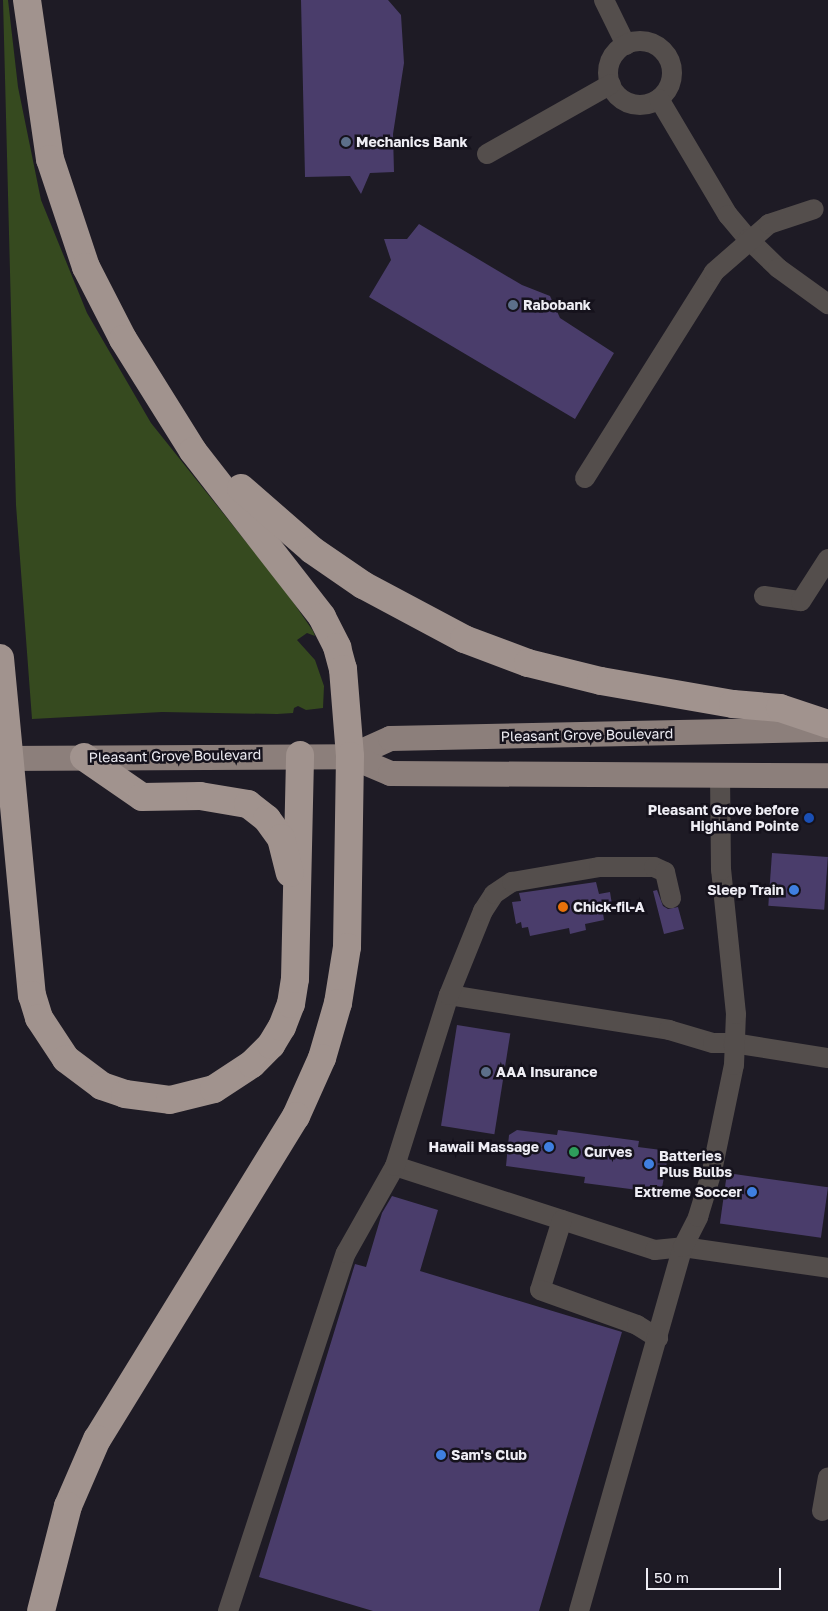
<!DOCTYPE html>
<style>
body{margin:0}
#map{position:relative;width:828px;height:1611px;overflow:hidden;background:#1e1b25;font-family:"Golos Text",sans-serif}
div>[style]{position:absolute}
.green>*{inset:0;background:#364a1f}
.building>*{inset:0;background:#4a3d6b;transform-origin:0 0}
.minor>*{height:20px;margin:-10px;padding:0 10px;transform-origin:10px;border-radius:10px;background:#544e4c}
.minor>.ring{margin:-10px;padding:0;box-sizing:content-box;background:none;border:20px solid #544e4c;border-radius:50%}
.major>*{height:25px;margin:-12.5px;padding:0 12.5px;transform-origin:12.5px;border-radius:12.5px;background:#8c7f7b}
.highway>*{height:28px;margin:-14px;padding:0 14px;transform-origin:14px;border-radius:14px;background:#a1938e}
.dots>*{width:14px;height:14px;translate:-50% -50%;box-sizing:border-box;border:2px solid #15121c;border-radius:50%}
span{translate:-50% -50%;white-space:nowrap;text-align:center;line-height:1.15;-webkit-text-stroke:5px #15121c;paint-order:stroke}
.poi-label{font-size:14px;color:#eeedf4;font-weight:700}
.left{translate:0 -50%;text-align:left}
.right{translate:-100% -50%;text-align:right}
.street-label{font-size:14px;color:#eeedf4}
.scale{position:absolute;left:646px;top:1568px;width:135px;height:22px;box-sizing:border-box;border:2px solid #eeedf4;border-top:0;padding-left:6px;font-size:15px;line-height:18px;white-space:nowrap;color:#eeedf4;-webkit-text-stroke:4px #15121c;paint-order:stroke}
</style>
<div id="map">
<div class="green">
<i style="clip-path:polygon(3px 0,8px 0,18px 87px,41px 200px,87px 313px,151px 423px,247px 543px,249px 538px,313px 631px,315px 636px,307px 633px,297px 640px,315px 660px,324px 686px,323px 708px,306px 710px,298px 706px,294px 708px,293px 713px,277px 714px,162px 712px,32px 719px,16px 505px)"></i>
</div>
<div class="building">
<i style="clip-path:polygon(301px 0,388px 0,401px 15px,404px 63px,393px 134px,394px 172px,370px 173px,361px 194px,350px 176px,305px 177px)"></i>
<i style="clip-path:polygon(419px 224px,522px 285px,550px 296px,560px 318px,614px 353px,575px 419px,369px 297px,391px 260px,384px 239px,407px 239px)"></i>
<i style="left:772px;top:853px;width:56px;height:53px;rotate:4deg"></i>
<i style="clip-path:polygon(596px 882px,599px 894px,610px 892px,613px 911px,603px 913px,604px 920px,585px 924px,586px 930px,570px 934px,569px 928px,530px 936px,528px 927px,522px 928px,521px 922px,516px 924px,512px 902px,521px 901px,519px 893px)"></i>
<i style="clip-path:polygon(657px 890px,663px 906px,668px 909px,678px 907px,684px 929px,664px 934px,653px 891px)"></i>
<i style="left:457px;top:1025px;width:54px;height:102px;rotate:9deg"></i>
<i style="clip-path:polygon(517px 1130px,557px 1135px,558px 1130px,639px 1141px,638px 1147px,669px 1151px,661px 1193px,584px 1183px,585px 1177px,506px 1166px,509px 1135px)"></i>
<i style="left:727px;top:1173px;width:102px;height:51px;rotate:8deg"></i>
<i style="clip-path:polygon(392px 1196px,438px 1210px,420px 1271px,622px 1332px,539px 1611px,373px 1611px,259px 1577px,355px 1264px,366px 1267px,382px 1213px)"></i>
</div>
<div class="minor">
<i style="left:604px;top:0;width:50px;rotate:63.9deg"></i>
<i class="ring" style="left:608px;top:41px;width:44px;height:44px"></i>
<i style="left:659px;top:99px;width:135px;rotate:59.3deg"></i>
<i style="left:728px;top:215px;width:31px;rotate:50deg"></i>
<i style="left:748px;top:239px;width:42px;rotate:44deg"></i>
<i style="left:778px;top:268px;width:62px;rotate:35.8deg"></i>
<i style="left:487px;top:154px;width:142px;rotate:-29.4deg"></i>
<i style="left:585px;top:478px;width:243px;rotate:-57.9deg"></i>
<i style="left:714px;top:272px;width:73px;rotate:-41.1deg"></i>
<i style="left:769px;top:224px;width:47px;rotate:-18.4deg"></i>
<i style="left:764px;top:596px;width:37px;rotate:8deg"></i>
<i style="left:801px;top:601px;width:50px;rotate:-57.3deg"></i>
<i style="left:449px;top:995px;width:223px;rotate:9deg"></i>
<i style="left:669px;top:1030px;width:46px;rotate:16.5deg"></i>
<i style="left:713px;top:1043px;width:20px"></i>
<i style="left:733px;top:1043px;width:96px;rotate:9deg"></i>
<i style="left:395px;top:1166px;width:273px;rotate:17.9deg"></i>
<i style="left:655px;top:1250px;width:28px;rotate:-6deg"></i>
<i style="left:683px;top:1247px;width:147px;rotate:8.2deg"></i>
<i style="left:562px;top:1220px;width:73px;rotate:107.4deg"></i>
<i style="left:540px;top:1290px;width:103px;rotate:19.8deg"></i>
<i style="left:637px;top:1325px;width:25px;rotate:32deg"></i>
<i style="left:822px;top:1511px;width:34px;rotate:-80deg"></i>
<i style="left:228px;top:1611px;width:377px;rotate:-71.8deg"></i>
<i style="left:346px;top:1253px;width:100px;rotate:-60.6deg"></i>
<i style="left:395px;top:1166px;width:179px;rotate:-72.5deg"></i>
<i style="left:449px;top:995px;width:91px;rotate:-68deg"></i>
<i style="left:483px;top:911px;width:20px;rotate:-57deg"></i>
<i style="left:494px;top:894px;width:22px;rotate:-34deg"></i>
<i style="left:512px;top:882px;width:88px;rotate:-9.8deg"></i>
<i style="left:599px;top:867px;width:55px"></i>
<i style="left:654px;top:867px;width:12px;rotate:24deg"></i>
<i style="left:665px;top:872px;width:27px;rotate:77deg"></i>
<i style="left:579px;top:1611px;width:379px;rotate:-74.1deg"></i>
<i style="left:683px;top:1247px;width:34px;rotate:-63deg"></i>
<i style="left:698px;top:1217px;width:48px;rotate:-73.1deg"></i>
<i style="left:712px;top:1171px;width:108px;rotate:-78.3deg"></i>
<i style="left:734px;top:1065px;width:51px;rotate:-87.8deg"></i>
<i style="left:736px;top:1014px;width:145px;rotate:-95.9deg"></i>
<i style="left:721px;top:870px;width:96px;rotate:-90.6deg"></i>
</div>
<div class="major">
<i style="left:350px;top:756px;width:44px;rotate:-24.2deg"></i>
<i style="left:390px;top:738px;width:438px;rotate:-1.2deg"></i>
<i style="left:0;top:758px;width:350px;rotate:-0.3deg"></i>
<i style="left:350px;top:756px;width:43px;rotate:23deg"></i>
<i style="left:390px;top:773px;width:438px;rotate:0.3deg"></i>
</div>
<div class="highway">
<i style="left:27px;top:0;width:161px;rotate:81.8deg"></i>
<i style="left:50px;top:159px;width:114px;rotate:71.6deg"></i>
<i style="left:86px;top:267px;width:81px;rotate:62.8deg"></i>
<i style="left:123px;top:339px;width:132px;rotate:58deg"></i>
<i style="left:193px;top:451px;width:210px;rotate:52.1deg"></i>
<i style="left:322px;top:617px;width:34px;rotate:63deg"></i>
<i style="left:337px;top:647px;width:23px;rotate:75deg"></i>
<i style="left:343px;top:669px;width:87px;rotate:85.4deg"></i>
<i style="left:350px;top:756px;width:191px;rotate:90.9deg"></i>
<i style="left:347px;top:947px;width:57px;rotate:99.1deg"></i>
<i style="left:338px;top:1003px;width:57px;rotate:106.2deg"></i>
<i style="left:322px;top:1058px;width:64px;rotate:114.1deg"></i>
<i style="left:296px;top:1116px;width:379px;rotate:121.6deg"></i>
<i style="left:97px;top:1439px;width:73px;rotate:113.4deg"></i>
<i style="left:68px;top:1506px;width:108px;rotate:104.4deg"></i>
<i style="left:241px;top:488px;width:94px;rotate:41.1deg"></i>
<i style="left:312px;top:550px;width:62px;rotate:34.5deg"></i>
<i style="left:363px;top:585px;width:115px;rotate:28.1deg"></i>
<i style="left:464px;top:639px;width:68px;rotate:20.6deg"></i>
<i style="left:528px;top:663px;width:75px;rotate:13.9deg"></i>
<i style="left:601px;top:681px;width:134px;rotate:9.9deg"></i>
<i style="left:733px;top:704px;width:47px;rotate:4.9deg"></i>
<i style="left:780px;top:708px;width:51px;rotate:18.4deg"></i>
<i style="left:0;top:658px;width:339px;rotate:84.6deg"></i>
<i style="left:32px;top:995px;width:24px;rotate:73deg"></i>
<i style="left:39px;top:1018px;width:49px;rotate:56.6deg"></i>
<i style="left:66px;top:1059px;width:45px;rotate:36.9deg"></i>
<i style="left:102px;top:1086px;width:24px;rotate:19deg"></i>
<i style="left:125px;top:1094px;width:45px;rotate:7.6deg"></i>
<i style="left:170px;top:1100px;width:45px;rotate:-14deg"></i>
<i style="left:214px;top:1089px;width:45px;rotate:-33.3deg"></i>
<i style="left:252px;top:1064px;width:27px;rotate:-45deg"></i>
<i style="left:271px;top:1045px;width:21px;rotate:-59deg"></i>
<i style="left:282px;top:1027px;width:25px;rotate:-69deg"></i>
<i style="left:291px;top:1004px;width:25px;rotate:-81deg"></i>
<i style="left:295px;top:979px;width:224px;rotate:-88.7deg"></i>
<i style="left:84px;top:757px;width:70px;rotate:34.6deg"></i>
<i style="left:142px;top:797px;width:58px;rotate:-1deg"></i>
<i style="left:200px;top:796px;width:49px;rotate:9.5deg"></i>
<i style="left:248px;top:804px;width:24px;rotate:38deg"></i>
<i style="left:267px;top:819px;width:24px;rotate:54deg"></i>
<i style="left:281px;top:838px;width:36px;rotate:76deg"></i>
</div>
<div class="dots">
<i style="left:346px;top:142px;background:#5c6f8a"></i>
<i style="left:513px;top:305px;background:#5c6f8a"></i>
<i style="left:809px;top:818px;background:#1a4fb4"></i>
<i style="left:794px;top:890px;background:#3f7fe0"></i>
<i style="left:563px;top:907px;background:#e8710a"></i>
<i style="left:486px;top:1072px;background:#5c6f8a"></i>
<i style="left:549px;top:1147px;background:#3f7fe0"></i>
<i style="left:574px;top:1152px;background:#2e9e5b"></i>
<i style="left:649px;top:1164px;background:#3f7fe0"></i>
<i style="left:752px;top:1192px;background:#3f7fe0"></i>
<i style="left:441px;top:1455px;background:#3f7fe0"></i>
</div>
<div class="poi-label">
<span class="left" style="left:356px;top:142px">Mechanics Bank</span>
<span class="left" style="left:523px;top:305px">Rabobank</span>
<span class="right" style="left:799px;top:818px">Pleasant Grove before<br>Highland Pointe</span>
<span class="right" style="left:784px;top:890px">Sleep Train</span>
<span class="left" style="left:573px;top:907px">Chick-fil-A</span>
<span class="left" style="left:496px;top:1072px">AAA Insurance</span>
<span class="right" style="left:539px;top:1147px">Hawaii Massage</span>
<span class="left" style="left:584px;top:1152px">Curves</span>
<span class="left" style="left:659px;top:1164px">Batteries<br>Plus Bulbs</span>
<span class="right" style="left:742px;top:1192px">Extreme Soccer</span>
<span class="left" style="left:451px;top:1455px">Sam's Club</span>
</div>
<div class="street-label">
<span style="left:587px;top:735px;rotate:-1deg">Pleasant Grove Boulevard</span>
<span style="left:175px;top:756px;rotate:-1deg">Pleasant Grove Boulevard</span>
</div>
<div class="scale">50 m</div>
</div>
